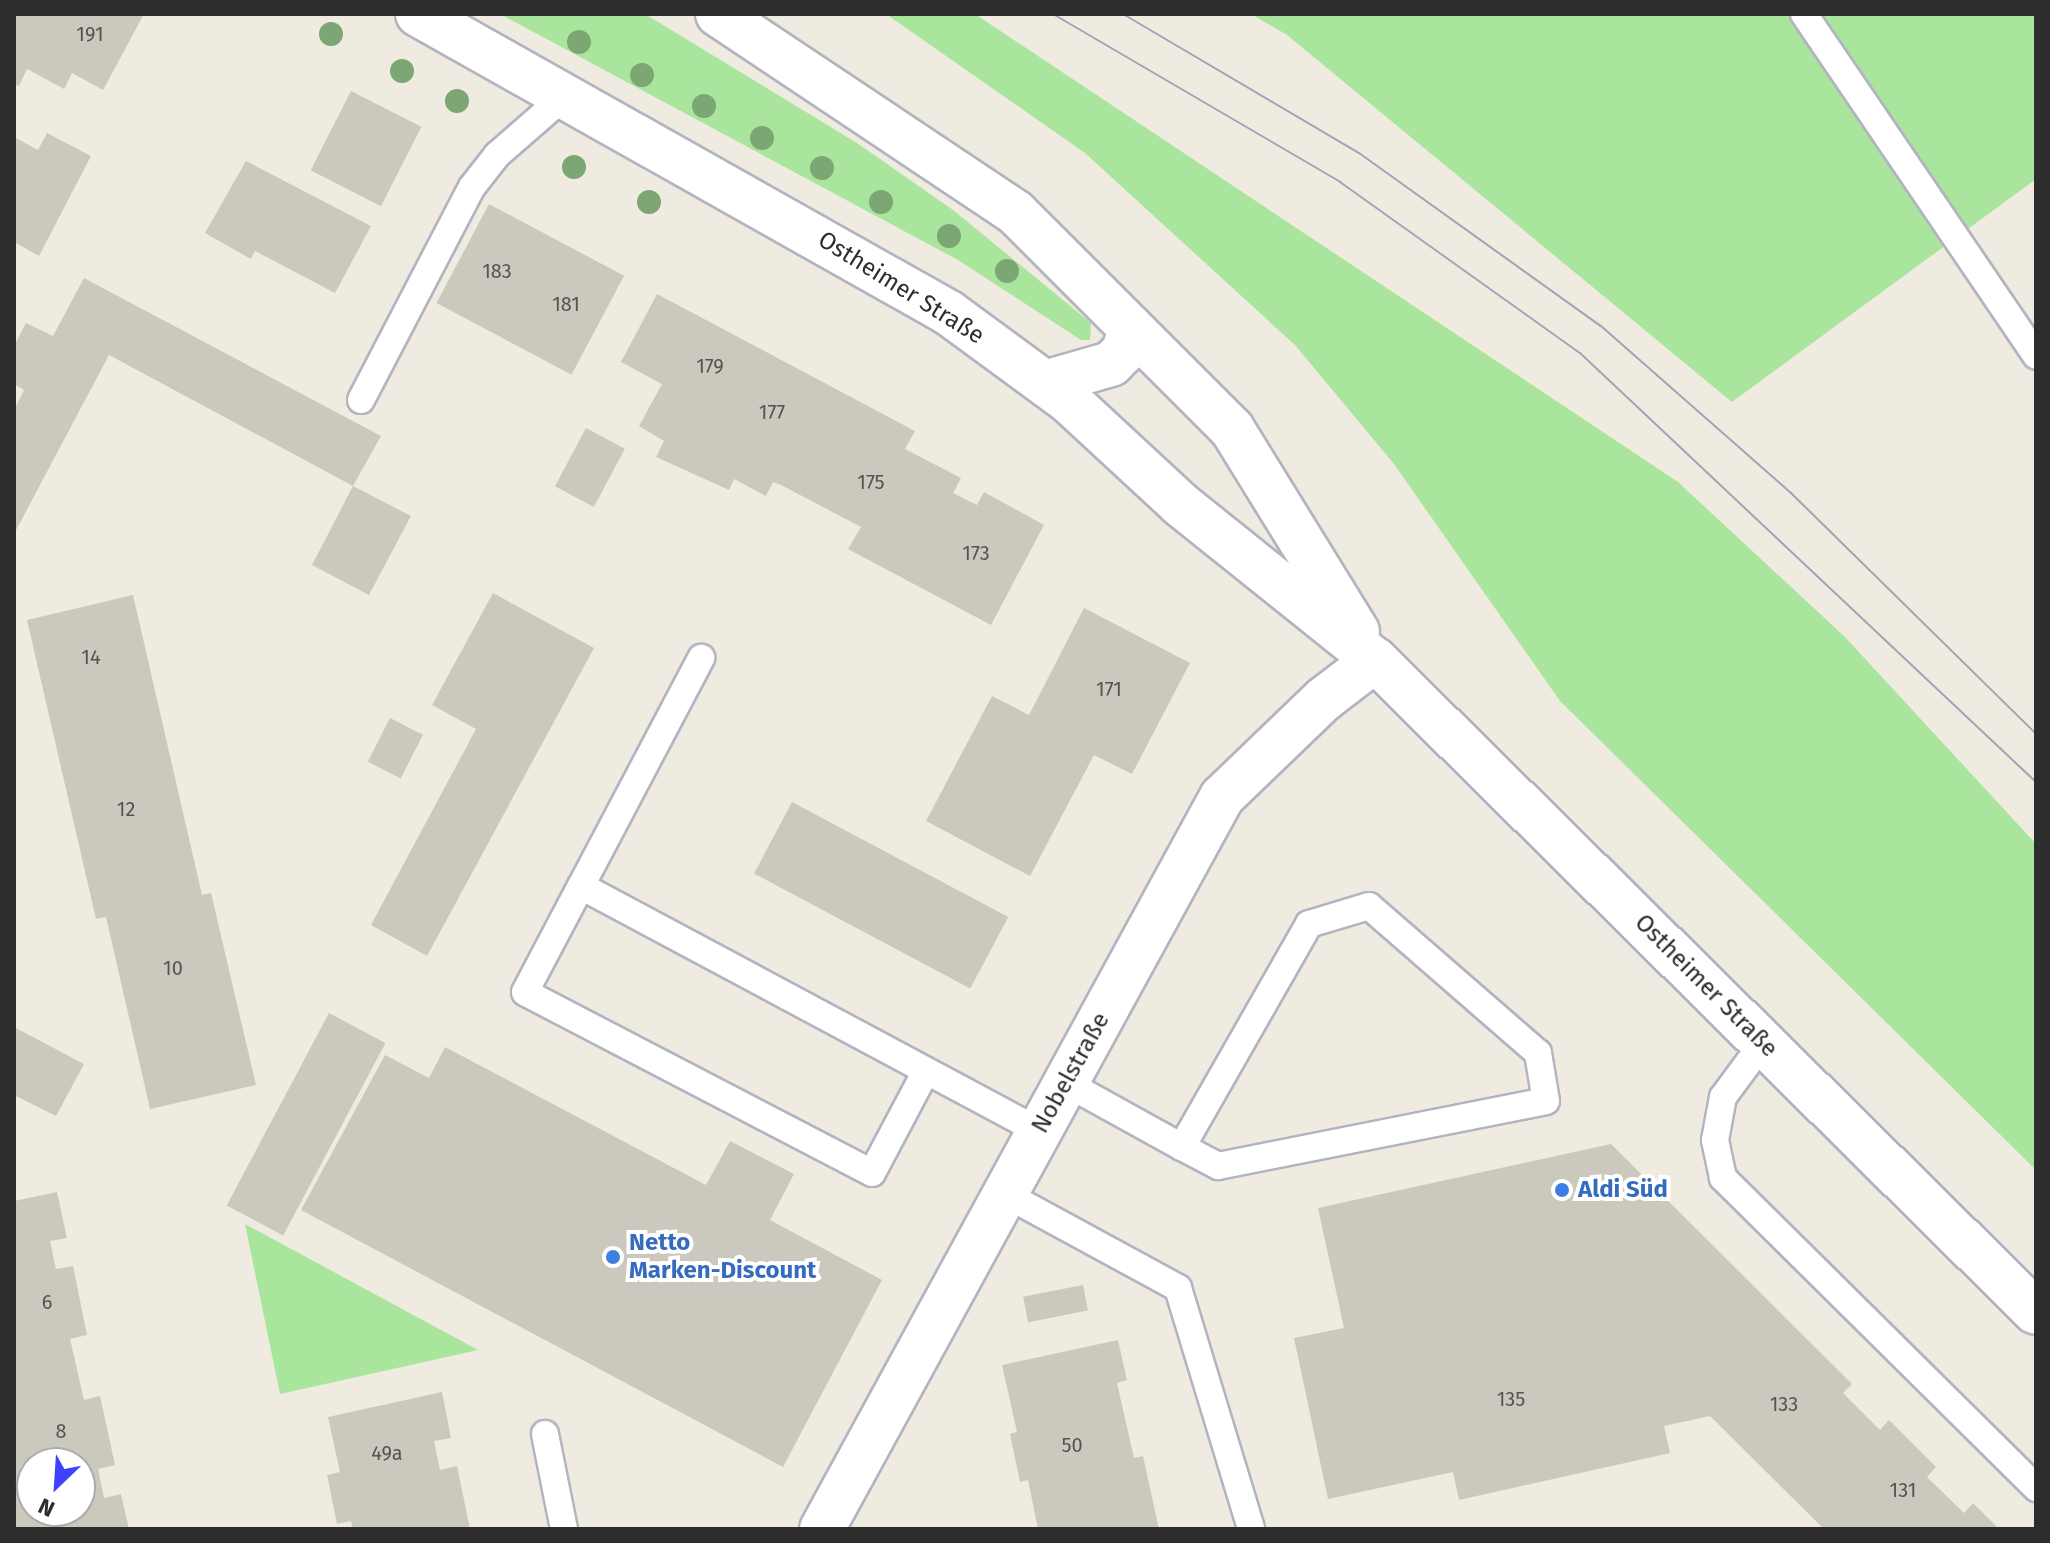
<!DOCTYPE html>
<meta charset="utf-8">
<style>
body{margin:0}
#map{position:relative;width:2050px;height:1543px;overflow:hidden;background:#efebe0;font-family:"Fira Sans",sans-serif}
div>[style]{position:absolute}
.green>*{inset:0;background:#a9e59c}
.building>*{inset:0;background:#cbc9be;transform-origin:0 0}
.roads{filter:drop-shadow(2px 0 #b3b3c1) drop-shadow(-2px 0 #b3b3c1) drop-shadow(0 2px #b3b3c1) drop-shadow(0 -2px #b3b3c1)}
.lane>*{height:26px;margin:-13px;padding:0 13px;transform-origin:13px;border-radius:13px;background:#fff}
.street>*{height:44px;margin:-22px;padding:0 22px;transform-origin:22px;border-radius:22px;background:#fff}
.secondary>*{height:44px;margin:-22px;padding:0 22px;transform-origin:22px;border-radius:22px;background:#fff}
.tram>*{height:2px;margin:-1px;padding:0 1px;transform-origin:1px;border-radius:1px;background:#a2a2b8}
.trees>*{width:24px;height:24px;margin:-12px;border-radius:50%;background:#7ca673}
.dots>*{width:22px;height:22px;translate:-50% -50%;box-sizing:border-box;border:4px solid #fff;border-radius:50%}
span{translate:-50% -50%;white-space:nowrap;text-align:center;line-height:1.15;-webkit-text-stroke:8px #fff;paint-order:stroke}
.number-label{font-size:20px;color:#545451}
.number-label span{-webkit-text-stroke-width:0}
.street-label{font-size:24px;color:#2d2d2d}
.shop-label{font-size:24px;color:#366cbe;font-weight:700}
.left{translate:0 -50%;text-align:left}
.frame{position:absolute;inset:0;border:16px solid #2d2d2d;pointer-events:none}
.north{position:absolute;left:16px;top:1447px;width:80px;height:80px;box-sizing:border-box;background:#fff;border:2px solid #ababab;border-radius:50%;rotate:205deg;font-size:22px;font-weight:700;line-height:32px;text-align:center;color:#2d2d2d}
.north::after{content:'';display:block;margin:auto;width:28px;height:36px;background:#3f42fd;clip-path:polygon(50% 0,100% 100%,50% 72%,0 100%)}
</style>
<div id="map">
<div class="green">
<i style="clip-path:polygon(500px 14px,645px 14px,857px 143px,953px 210px,1091px 323px,1090px 340px,1081px 340px,958px 260px)"></i>
<i style="clip-path:polygon(886px 14px,975px 14px,1678px 482px,1845px 637px,2036px 844px,2036px 1170px,1560px 701px,1394px 464px,1295px 345px,1085px 153px)"></i>
<i style="clip-path:polygon(1251px 14px,2036px 14px,2036px 179px,1732px 402px,1287px 35px)"></i>
<i style="clip-path:polygon(245px 1224px,478px 1350px,280px 1394px)"></i>
</div>
<div class="building">
<i style="clip-path:polygon(14px 14px,144px 14px,103px 90px,72px 73px,64px 89px,27px 69px,19px 86px,14px 84px)"></i>
<i style="left:351px;top:91px;width:79px;height:89px;rotate:27deg"></i>
<i style="clip-path:polygon(47px 133px,91px 156px,39px 256px,14px 242px,14px 137px,38px 150px)"></i>
<i style="clip-path:polygon(246px 161px,371px 226px,335px 293px,255px 251px,251px 259px,205px 233px)"></i>
<i style="left:489px;top:204px;width:153px;height:112px;rotate:28deg"></i>
<i style="clip-path:polygon(84px 278px,381px 436px,353px 486px,411px 516px,369px 595px,312px 565px,353px 486px,109px 355px,14px 534px,14px 410px,24px 390px,14px 384px,14px 346px,26px 323px,53px 336px)"></i>
<i style="clip-path:polygon(657px 294px,915px 431px,905px 449px,961px 478px,953px 493px,977px 505px,984px 492px,1044px 525px,991px 625px,848px 549px,861px 527px,781px 485px,773px 482px,766px 496px,734px 479px,729px 490px,656px 457px,664px 441px,639px 426px,662px 384px,621px 362px)"></i>
<i style="left:586px;top:428px;width:44px;height:66px;rotate:28deg"></i>
<i style="clip-path:polygon(493px 593px,594px 648px,427px 956px,371px 925px,476px 729px,432px 705px)"></i>
<i style="clip-path:polygon(133px 595px,202px 895px,211px 893px,256px 1085px,150px 1109px,106px 917px,96px 919px,27px 620px)"></i>
<i style="clip-path:polygon(1084px 608px,1190px 663px,1132px 774px,1094px 755px,1030px 876px,926px 821px,992px 696px,1029px 715px)"></i>
<i style="left:390px;top:718px;width:37px;height:49px;rotate:27deg"></i>
<i style="left:792px;top:802px;width:245px;height:81px;rotate:28deg"></i>
<i style="left:329px;top:1013px;width:64px;height:218px;rotate:28deg"></i>
<i style="clip-path:polygon(14px 1027px,84px 1064px,56px 1116px,14px 1095px)"></i>
<i style="clip-path:polygon(445px 1047px,706px 1185px,730px 1141px,794px 1174px,770px 1220px,882px 1280px,783px 1467px,301px 1210px,385px 1055px,429px 1078px)"></i>
<i style="clip-path:polygon(1611px 1144px,1852px 1384px,1843px 1393px,1880px 1430px,1889px 1420px,1936px 1467px,1927px 1477px,1964px 1513px,1973px 1503px,1999px 1529px,1824px 1529px,1710px 1416px,1664px 1426px,1670px 1453px,1459px 1500px,1453px 1472px,1328px 1499px,1294px 1338px,1344px 1328px,1318px 1208px)"></i>
<i style="clip-path:polygon(evenodd,57px 1192px,67px 1238px,50px 1241px,56px 1269px,73px 1266px,87px 1335px,70px 1339px,84px 1400px,100px 1396px,115px 1465px,98px 1469px,104px 1498px,121px 1494px,129px 1529px,14px 1529px,14px 1201px,57px 1192px,32px 1463px,80px 1463px,80px 1511px,32px 1511px,32px 1463px)"></i>
<i style="left:1083px;top:1285px;width:26px;height:61px;rotate:79deg"></i>
<i style="clip-path:polygon(1118px 1340px,1127px 1380px,1117px 1383px,1134px 1458px,1143px 1456px,1159px 1529px,1038px 1529px,1028px 1480px,1020px 1482px,1010px 1434px,1017px 1432px,1002px 1365px)"></i>
<i style="clip-path:polygon(442px 1392px,451px 1438px,434px 1441px,440px 1470px,457px 1466px,470px 1529px,353px 1529px,351px 1521px,337px 1524px,327px 1475px,340px 1472px,328px 1417px)"></i>
</div>
<div class="roads">
<div class="lane">
<i style="left:1804px;top:14px;width:413px;rotate:55.8deg"></i>
<i style="left:361px;top:400px;width:240px;rotate:-62.5deg"></i>
<i style="left:472px;top:187px;width:41px;rotate:-52deg"></i>
<i style="left:497px;top:155px;width:93px;rotate:-41.1deg"></i>
<i style="left:581px;top:886px;width:258px;rotate:-62.2deg"></i>
<i style="left:1763px;top:1043px;width:67px;rotate:126.5deg"></i>
<i style="left:1723px;top:1097px;width:44px;rotate:100.5deg"></i>
<i style="left:1715px;top:1140px;width:39px;rotate:78deg"></i>
<i style="left:1723px;top:1178px;width:441px;rotate:44.7deg"></i>
<i style="left:926px;top:1071px;width:115px;rotate:117.9deg"></i>
<i style="left:872px;top:1173px;width:391px;rotate:-152.5deg"></i>
<i style="left:525px;top:992px;width:120px;rotate:-62.2deg"></i>
<i style="left:581px;top:886px;width:519px;rotate:28.14deg"></i>
<i style="left:1066px;top:1083px;width:132px;rotate:28.9deg"></i>
<i style="left:1182px;top:1147px;width:41px;rotate:27.8deg"></i>
<i style="left:1218px;top:1166px;width:334px;rotate:-11.2deg"></i>
<i style="left:1546px;top:1101px;width:49px;rotate:-99.5deg"></i>
<i style="left:1538px;top:1053px;width:224px;rotate:-139deg"></i>
<i style="left:1369px;top:906px;width:63px;rotate:163.3deg"></i>
<i style="left:1309px;top:924px;width:257px;rotate:119.7deg"></i>
<i style="left:1005px;top:1194px;width:197px;rotate:28.5deg"></i>
<i style="left:1178px;top:1288px;width:252px;rotate:73.1deg"></i>
<i style="left:545px;top:1434px;width:97px;rotate:78.7deg"></i>
</div>
<div class="street">
<i style="left:822px;top:1529px;width:834px;rotate:-61.35deg"></i>
<i style="left:1222px;top:797px;width:141px;rotate:-43.9deg"></i>
<i style="left:1324px;top:699px;width:64px;rotate:-37.4deg"></i>
</div>
<div class="secondary">
<i style="left:418px;top:14px;width:609px;rotate:29.38deg"></i>
<i style="left:949px;top:313px;width:150px;rotate:36.3deg"></i>
<i style="left:1070px;top:402px;width:150px;rotate:42.8deg"></i>
<i style="left:1180px;top:504px;width:250px;rotate:38.7deg"></i>
<i style="left:1375px;top:660px;width:928px;rotate:44.61deg"></i>
<i style="left:718px;top:14px;width:357px;rotate:33.7deg"></i>
<i style="left:1015px;top:212px;width:307px;rotate:45deg"></i>
<i style="left:1232px;top:429px;width:238px;rotate:58.3deg"></i>
<i style="left:1045px;top:383px;width:69px;rotate:-16.1deg"></i>
<i style="left:1111px;top:364px;width:18px;rotate:-45deg"></i>
<i style="left:1124px;top:351px;width:24px;rotate:-73deg"></i>
</div>
</div>
<div class="tram">
<i style="left:1053px;top:14px;width:333px;rotate:30.3deg"></i>
<i style="left:1340px;top:182px;width:295px;rotate:35.5deg"></i>
<i style="left:1580px;top:353px;width:626px;rotate:43.25deg"></i>
<i style="left:1123px;top:14px;width:274px;rotate:30.5deg"></i>
<i style="left:1359px;top:153px;width:297px;rotate:35.6deg"></i>
<i style="left:1601px;top:326px;width:253px;rotate:41.3deg"></i>
<i style="left:1791px;top:493px;width:344px;rotate:44.5deg"></i>
</div>
<div class="trees">
<i style="left:331px;top:34px"></i>
<i style="left:579px;top:42px"></i>
<i style="left:402px;top:71px"></i>
<i style="left:642px;top:75px"></i>
<i style="left:457px;top:101px"></i>
<i style="left:704px;top:106px"></i>
<i style="left:762px;top:138px"></i>
<i style="left:574px;top:167px"></i>
<i style="left:822px;top:168px"></i>
<i style="left:649px;top:202px"></i>
<i style="left:881px;top:202px"></i>
<i style="left:949px;top:236px"></i>
<i style="left:1007px;top:271px"></i>
</div>
<div class="dots">
<i style="left:1562px;top:1190px;background:#3f7fe0"></i>
<i style="left:613px;top:1257px;background:#3f7fe0"></i>
</div>
<div class="number-label">
<span style="left:90px;top:34px">191</span>
<span style="left:497px;top:271px">183</span>
<span style="left:566px;top:304px">181</span>
<span style="left:710px;top:366px">179</span>
<span style="left:772px;top:412px">177</span>
<span style="left:871px;top:482px">175</span>
<span style="left:976px;top:553px">173</span>
<span style="left:91px;top:657px">14</span>
<span style="left:1109px;top:689px">171</span>
<span style="left:126px;top:809px">12</span>
<span style="left:173px;top:968px">10</span>
<span style="left:47px;top:1302px">6</span>
<span style="left:1511px;top:1399px">135</span>
<span style="left:1784px;top:1404px">133</span>
<span style="left:61px;top:1431px">8</span>
<span style="left:1072px;top:1445px">50</span>
<span style="left:387px;top:1453px">49a</span>
<span style="left:1903px;top:1490px">131</span>
</div>
<div class="street-label">
<span style="left:901px;top:288px;rotate:32deg">Ostheimer Straße</span>
<span style="left:1706px;top:986px;rotate:45deg">Ostheimer Straße</span>
<span style="left:1071px;top:1073px;rotate:-61deg">Nobelstraße</span>
</div>
<div class="shop-label">
<span class="left" style="left:1578px;top:1190px">Aldi Süd</span>
<span class="left" style="left:629px;top:1257px">Netto<br>Marken-Discount</span>
</div>
<div class="frame"></div>
<div class="north">N</div>
</div>
